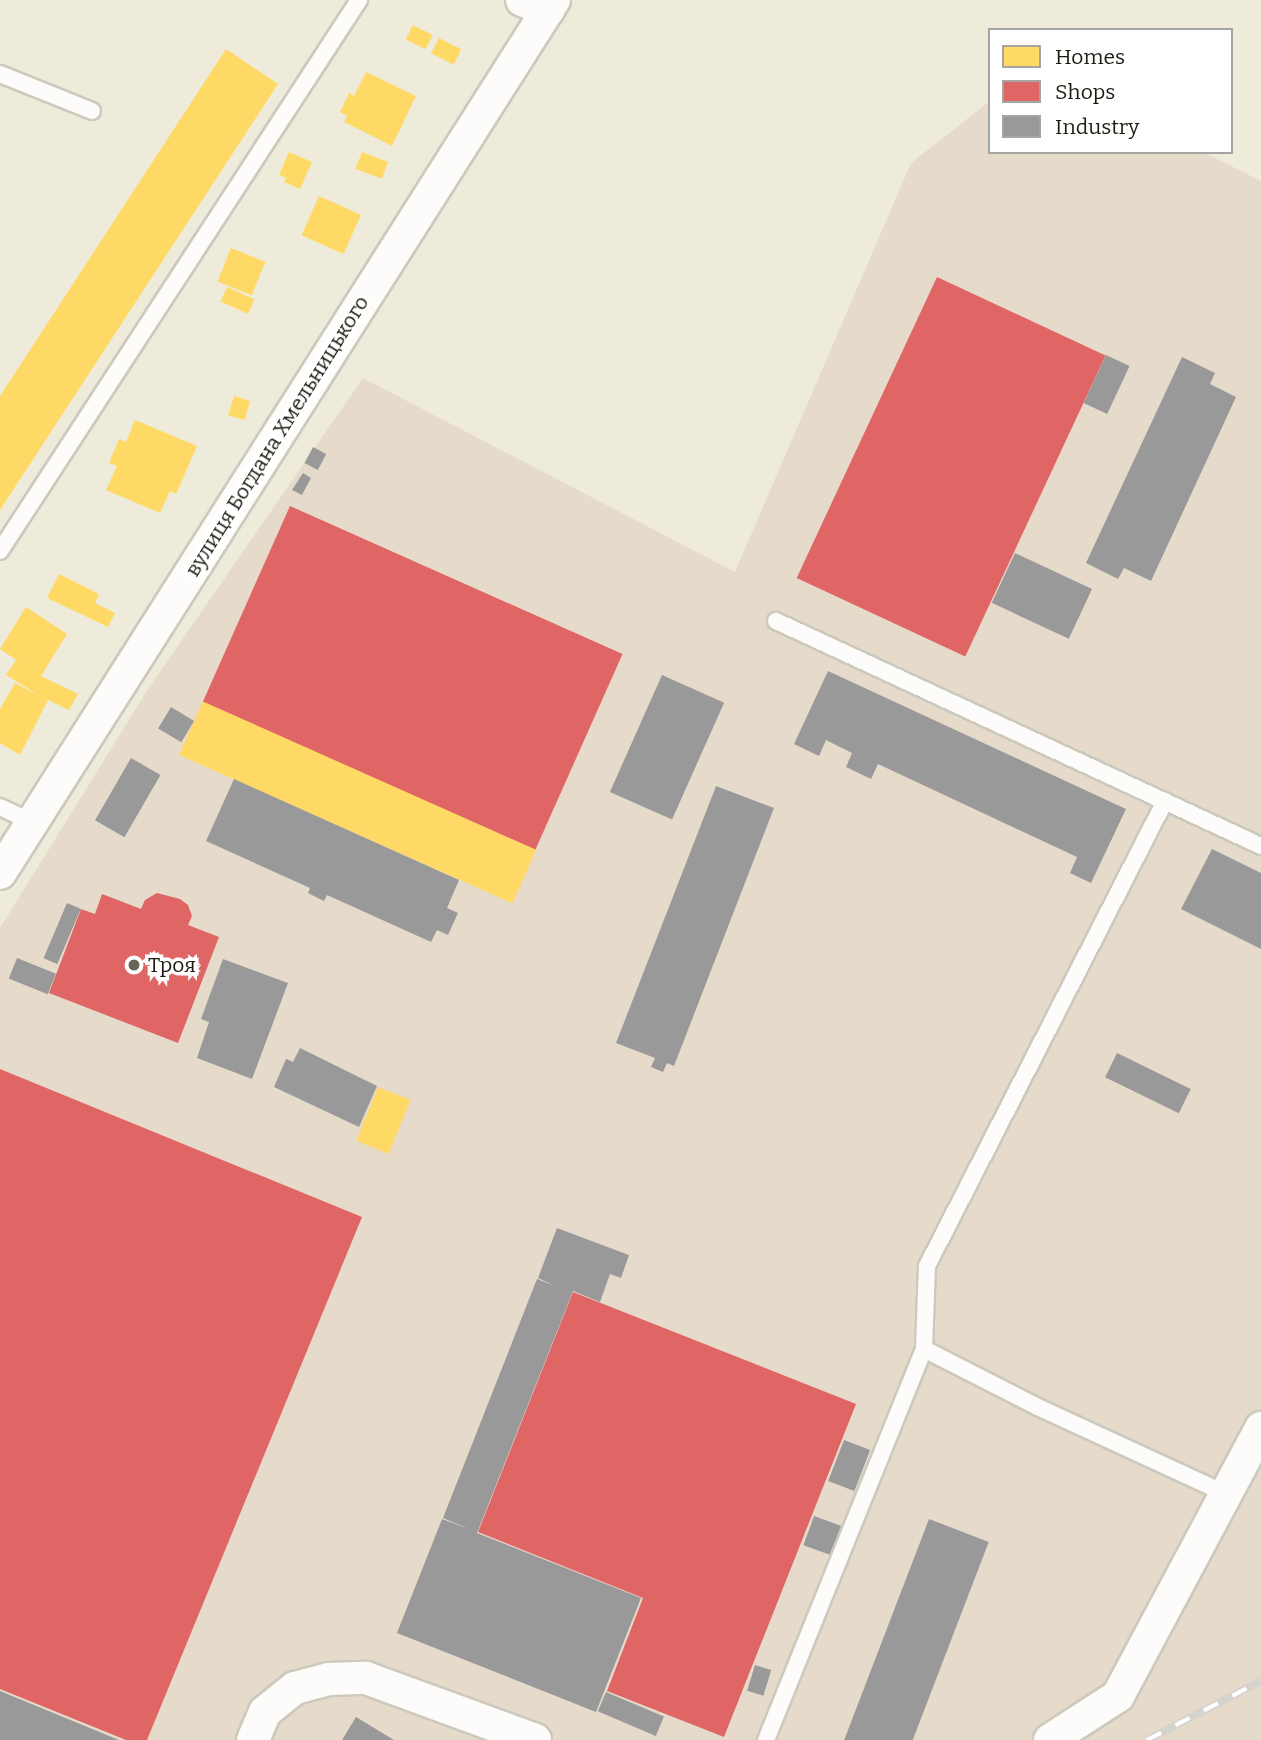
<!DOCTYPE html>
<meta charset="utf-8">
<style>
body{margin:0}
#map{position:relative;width:1261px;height:1740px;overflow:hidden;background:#efebdb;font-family:Bitter,serif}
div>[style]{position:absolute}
.industrial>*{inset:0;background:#e6dacb}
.homes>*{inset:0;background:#ffd966;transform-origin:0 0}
.shops>*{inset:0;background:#e06666;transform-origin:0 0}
.industry>*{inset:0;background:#999;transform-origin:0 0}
.roads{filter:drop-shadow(2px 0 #ccc9bd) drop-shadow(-2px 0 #ccc9bd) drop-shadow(0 2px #ccc9bd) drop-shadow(0 -2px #ccc9bd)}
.lane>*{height:16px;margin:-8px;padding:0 8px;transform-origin:8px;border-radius:8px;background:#fdfcfa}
.street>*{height:32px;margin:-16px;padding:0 16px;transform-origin:16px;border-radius:16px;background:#fdfcfa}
.rail>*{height:8px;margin-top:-4px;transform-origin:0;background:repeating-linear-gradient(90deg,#fff 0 16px,#d5d3ce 0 32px);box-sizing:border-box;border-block:2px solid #d5d3ce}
.dots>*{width:19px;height:19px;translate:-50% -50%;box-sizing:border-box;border:4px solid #fff;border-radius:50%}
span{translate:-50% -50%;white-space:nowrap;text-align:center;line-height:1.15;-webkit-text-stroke:7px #fff;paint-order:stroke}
.street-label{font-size:21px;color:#1e1b11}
.poi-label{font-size:21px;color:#1e1b11}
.left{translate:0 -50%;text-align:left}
.legend{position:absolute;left:988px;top:28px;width:245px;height:126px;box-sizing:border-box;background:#fff;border:2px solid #a5a4a0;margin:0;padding:9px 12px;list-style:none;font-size:21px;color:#1e1b11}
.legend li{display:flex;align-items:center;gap:14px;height:35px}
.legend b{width:35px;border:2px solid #a5a4a0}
</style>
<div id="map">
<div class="industrial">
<i style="clip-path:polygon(990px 101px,990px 152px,1203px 152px,1261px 181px,1261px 1740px,0 1740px,0 928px,148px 689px,363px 378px,735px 572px,911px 163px)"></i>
</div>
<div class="homes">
<i style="left:413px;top:25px;width:22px;height:16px;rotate:27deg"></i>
<i style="left:439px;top:38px;width:25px;height:17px;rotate:27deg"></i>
<i style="clip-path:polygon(226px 49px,278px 84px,0 510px,0 396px)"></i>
<i style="clip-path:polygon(366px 72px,416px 96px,392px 146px,344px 122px,347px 116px,340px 112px,349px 93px,354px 96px)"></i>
<i style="clip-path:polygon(289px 152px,312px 162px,300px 189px,284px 182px,286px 178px,279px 175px)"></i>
<i style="left:362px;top:152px;width:28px;height:18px;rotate:21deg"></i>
<i style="left:319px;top:196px;width:46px;height:43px;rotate:24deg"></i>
<i style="left:231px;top:248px;width:37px;height:36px;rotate:22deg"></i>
<i style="left:227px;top:287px;width:30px;height:16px;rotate:24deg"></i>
<i style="left:234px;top:396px;width:17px;height:20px;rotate:17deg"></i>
<i style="clip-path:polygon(135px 420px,197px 446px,176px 494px,170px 491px,160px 513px,106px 490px,117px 466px,109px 463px,119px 439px,126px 442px)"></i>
<i style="clip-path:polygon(59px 574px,99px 594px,95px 603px,115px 613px,108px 627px,47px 598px)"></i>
<i style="clip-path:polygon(26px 607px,67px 634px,41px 676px,78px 694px,69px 710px,48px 700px,20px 755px,0 743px,0 709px,15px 683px,40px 696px,6px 675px,16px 660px,22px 664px,0 649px)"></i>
<i style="left:203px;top:701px;width:365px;height:59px;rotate:24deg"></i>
<i style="left:378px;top:1087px;width:35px;height:58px;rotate:22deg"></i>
</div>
<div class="shops">
<i style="left:937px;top:277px;width:186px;height:332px;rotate:25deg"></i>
<i style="left:290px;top:506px;width:364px;height:214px;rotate:24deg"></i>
<i style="clip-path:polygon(157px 893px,180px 899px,188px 905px,192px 916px,188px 925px,219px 937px,178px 1043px,49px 993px,81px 909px,95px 914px,102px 894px,141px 909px,145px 900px)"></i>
<i style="clip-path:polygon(0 1069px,362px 1217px,147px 1740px,126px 1740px,0 1689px)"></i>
<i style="clip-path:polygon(573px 1292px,856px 1404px,724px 1737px,607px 1691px,643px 1598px,478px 1532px)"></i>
</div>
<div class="industry">
<i style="left:1106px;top:355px;width:26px;height:53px;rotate:25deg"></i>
<i style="clip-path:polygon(1182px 357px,1215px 373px,1210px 384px,1236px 397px,1151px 581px,1124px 568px,1118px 579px,1086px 563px)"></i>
<i style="left:313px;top:447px;width:15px;height:18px;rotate:28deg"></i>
<i style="clip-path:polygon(303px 473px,311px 478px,302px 495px,292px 490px)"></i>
<i style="left:1015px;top:553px;width:85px;height:55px;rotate:25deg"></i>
<i style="clip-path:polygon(828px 671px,1126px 809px,1091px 883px,1070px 873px,1077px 857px,878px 764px,871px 779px,846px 767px,852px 753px,826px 740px,819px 756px,794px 744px)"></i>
<i style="left:662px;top:675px;width:68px;height:128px;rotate:24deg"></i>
<i style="left:171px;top:707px;width:27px;height:25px;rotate:31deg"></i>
<i style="left:131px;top:758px;width:34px;height:72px;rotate:30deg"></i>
<i style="clip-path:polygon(234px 779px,459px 880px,447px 908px,458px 913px,448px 935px,437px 930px,431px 942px,327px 895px,324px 901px,308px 893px,310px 888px,206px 841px)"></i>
<i style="clip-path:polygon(716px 786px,774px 808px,674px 1066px,667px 1063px,663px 1072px,651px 1067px,655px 1058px,616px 1043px)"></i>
<i style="clip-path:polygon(1212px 849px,1261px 873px,1261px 949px,1181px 909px)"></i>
<i style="left:67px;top:903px;width:15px;height:60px;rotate:23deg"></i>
<i style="left:17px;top:958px;width:42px;height:22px;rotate:22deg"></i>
<i style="clip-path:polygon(223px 959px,288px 983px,252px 1079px,197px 1058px,209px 1022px,201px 1019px)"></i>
<i style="clip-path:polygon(300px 1048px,377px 1086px,359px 1127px,274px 1087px,286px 1059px,293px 1062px)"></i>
<i style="left:1117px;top:1053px;width:82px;height:27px;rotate:26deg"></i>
<i style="clip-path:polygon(557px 1228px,629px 1255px,621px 1278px,610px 1274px,600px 1302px,573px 1291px,477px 1533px,641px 1598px,596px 1712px,397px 1633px,442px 1519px,469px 1529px,443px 1518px,537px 1279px,555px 1286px,538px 1278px)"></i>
<i style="left:844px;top:1440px;width:28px;height:44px;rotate:21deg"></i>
<i style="left:814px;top:1516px;width:29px;height:31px;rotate:20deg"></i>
<i style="left:929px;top:1519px;width:64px;height:237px;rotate:21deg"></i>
<i style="left:755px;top:1665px;width:17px;height:27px;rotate:17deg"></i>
<i style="clip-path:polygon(0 1691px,119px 1740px,0 1740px)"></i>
<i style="left:606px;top:1692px;width:63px;height:21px;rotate:23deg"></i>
<i style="clip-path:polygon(356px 1717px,394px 1740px,342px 1740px)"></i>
</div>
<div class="roads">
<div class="lane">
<i style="left:0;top:74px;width:99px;rotate:21.9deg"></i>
<i style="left:0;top:551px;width:658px;rotate:-56.91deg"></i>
<i style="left:776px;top:621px;width:535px;rotate:24.89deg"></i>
<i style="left:1165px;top:801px;width:522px;rotate:117.1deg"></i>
<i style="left:927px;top:1266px;width:83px;rotate:92.1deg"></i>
<i style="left:924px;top:1349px;width:128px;rotate:27deg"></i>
<i style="left:1038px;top:1407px;width:205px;rotate:24.8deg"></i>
<i style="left:0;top:807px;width:35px;rotate:25deg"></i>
<i style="left:766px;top:1740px;width:422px;rotate:-68deg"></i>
</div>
<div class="street">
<i style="left:522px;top:0;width:28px;rotate:21deg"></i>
<i style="left:0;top:873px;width:1034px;rotate:-57.6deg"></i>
<i style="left:253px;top:1740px;width:30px;rotate:-67deg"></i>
<i style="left:265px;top:1712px;width:38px;rotate:-39deg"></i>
<i style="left:295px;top:1688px;width:35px;rotate:-15deg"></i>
<i style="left:329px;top:1679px;width:37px;rotate:-2deg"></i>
<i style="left:366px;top:1678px;width:180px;rotate:20.1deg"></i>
<i style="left:1050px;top:1740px;width:81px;rotate:-32.9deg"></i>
<i style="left:1118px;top:1696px;width:304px;rotate:-61.9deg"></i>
</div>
</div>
<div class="rail">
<i style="left:1147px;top:1740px;width:128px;rotate:-27.4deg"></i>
</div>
<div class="dots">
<i style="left:134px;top:965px;background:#676458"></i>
</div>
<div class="street-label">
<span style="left:277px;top:436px;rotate:-58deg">вулиця Богдана Хмельницького</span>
</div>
<div class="poi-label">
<span class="left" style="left:148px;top:965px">Троя</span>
</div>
<ul class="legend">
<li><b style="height:19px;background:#ffd966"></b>Homes</li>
<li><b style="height:19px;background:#e06666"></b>Shops</li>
<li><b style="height:19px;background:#999"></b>Industry</li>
</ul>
</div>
